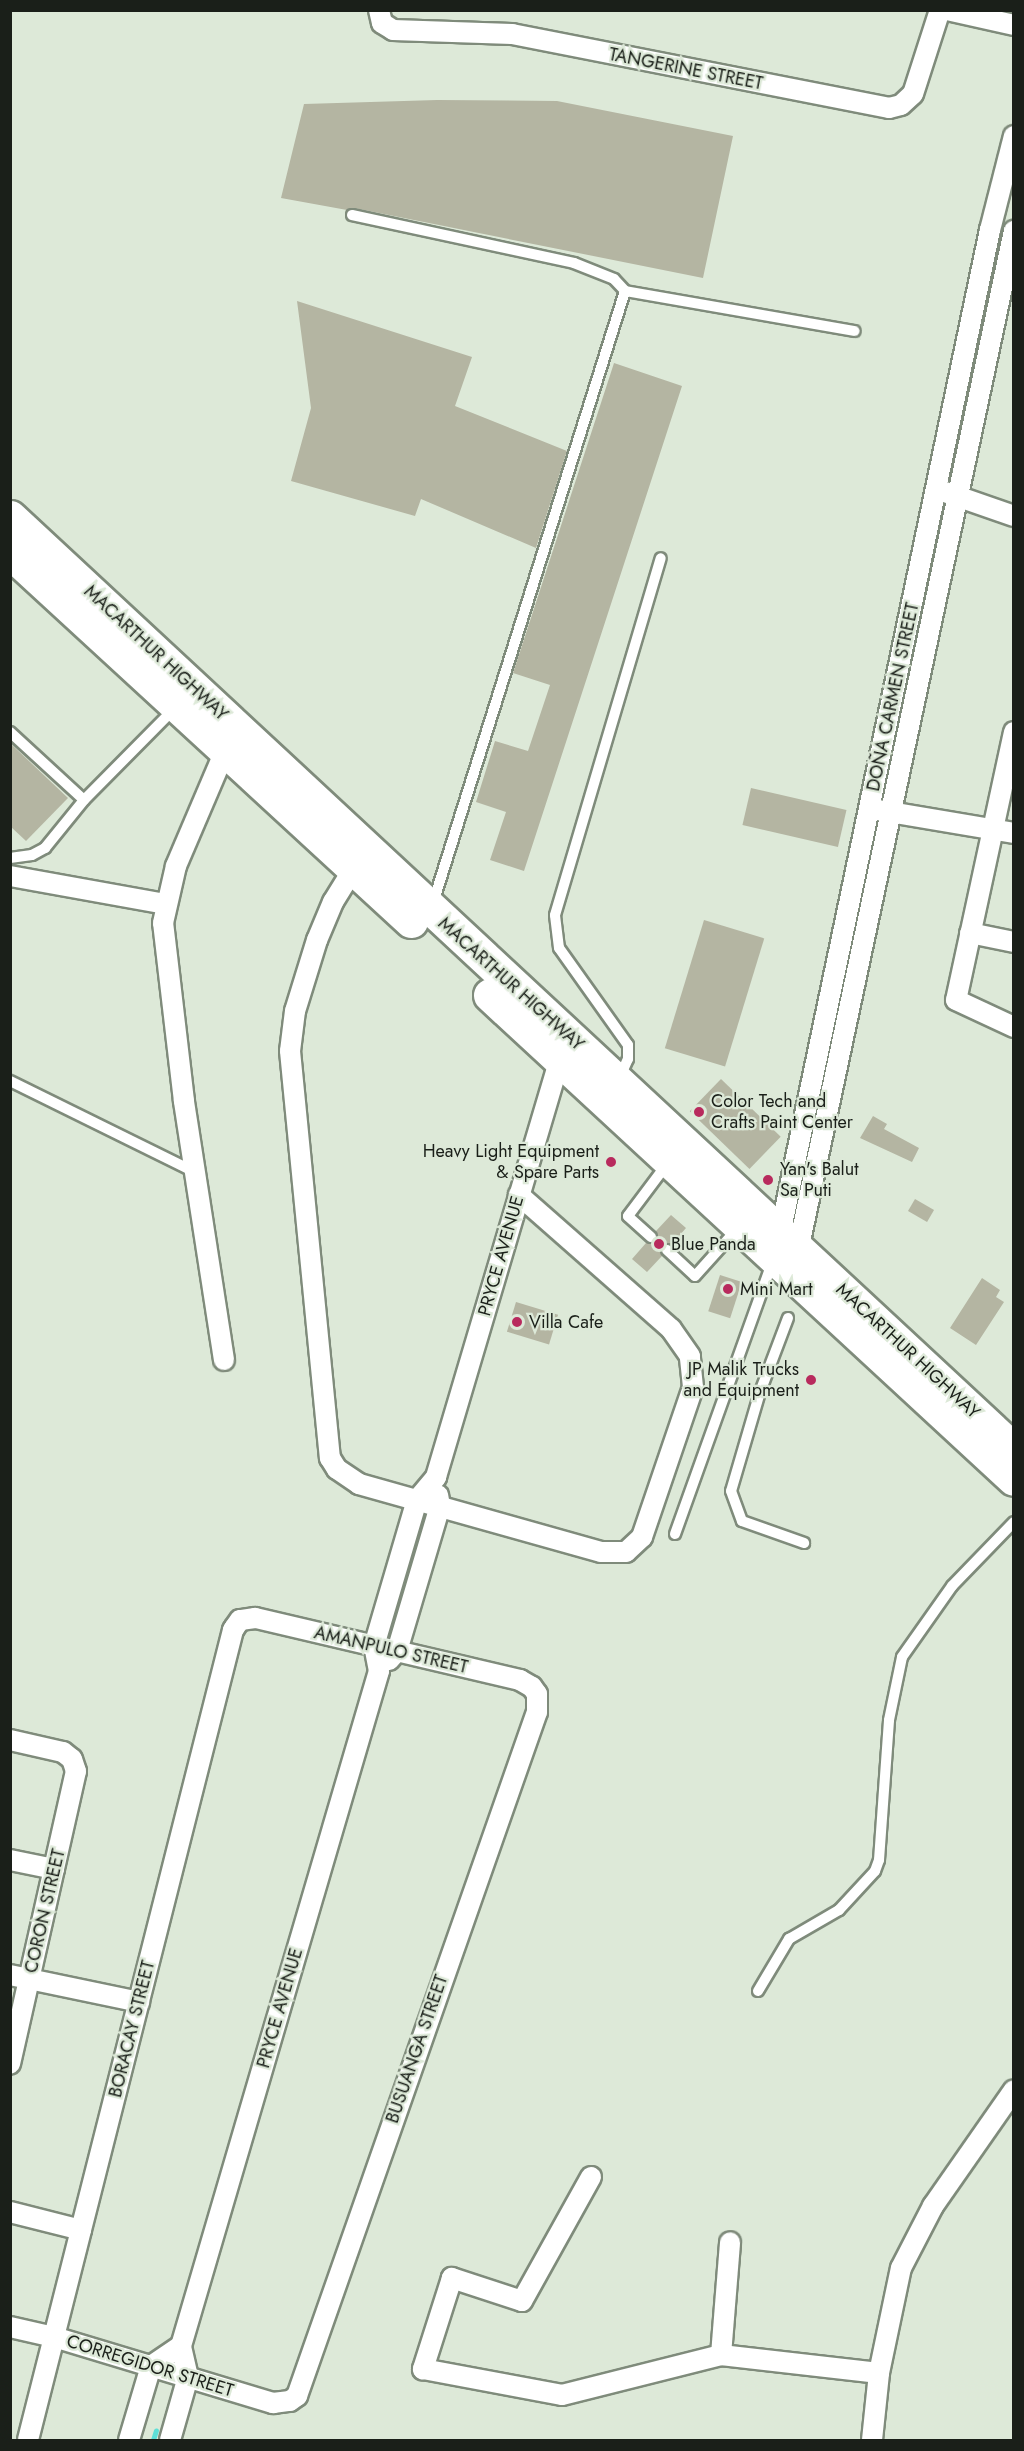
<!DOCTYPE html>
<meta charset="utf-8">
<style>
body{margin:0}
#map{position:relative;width:1024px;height:2451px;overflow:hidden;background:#dde9d8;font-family:Jost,sans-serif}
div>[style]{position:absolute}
.stream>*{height:5px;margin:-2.5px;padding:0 2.5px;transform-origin:2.5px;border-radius:2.5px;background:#5ddfd7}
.building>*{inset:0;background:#b4b5a2;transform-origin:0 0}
.roads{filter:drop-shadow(2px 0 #7f8b7b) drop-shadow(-2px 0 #7f8b7b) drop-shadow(0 2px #7f8b7b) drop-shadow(0 -2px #7f8b7b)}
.lane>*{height:10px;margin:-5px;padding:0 5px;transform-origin:5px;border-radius:5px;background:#fff}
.street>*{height:20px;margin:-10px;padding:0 10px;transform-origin:10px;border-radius:10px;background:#fff}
.highway>*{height:33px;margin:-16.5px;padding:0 16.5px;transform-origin:16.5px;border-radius:16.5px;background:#fff}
.dots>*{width:16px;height:16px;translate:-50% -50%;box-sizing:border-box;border:3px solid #dde9d8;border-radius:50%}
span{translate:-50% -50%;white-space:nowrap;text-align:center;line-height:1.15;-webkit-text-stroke:4.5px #dde9d8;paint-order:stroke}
.street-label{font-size:18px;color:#1a1f19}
.poi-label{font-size:18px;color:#1a1f19}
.left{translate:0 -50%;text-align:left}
.right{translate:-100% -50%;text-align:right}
.frame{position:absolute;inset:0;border:12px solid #1a1f19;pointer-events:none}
</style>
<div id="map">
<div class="stream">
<i style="left:153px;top:2440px;width:10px;rotate:-73deg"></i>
</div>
<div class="building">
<i style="clip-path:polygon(437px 100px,557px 101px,733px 136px,703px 278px,354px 208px,347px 210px,281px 198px,304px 104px)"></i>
<i style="clip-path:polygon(297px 301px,472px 357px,455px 406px,567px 451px,536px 548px,421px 499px,415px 516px,291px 481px,311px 408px)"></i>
<i style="clip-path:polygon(614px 363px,682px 386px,524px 871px,490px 860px,506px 812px,476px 802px,495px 741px,528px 751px,550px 685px,513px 673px)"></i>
<i style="clip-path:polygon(10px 743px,68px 798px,26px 841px,10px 826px)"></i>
<i style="left:751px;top:788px;width:98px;height:38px;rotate:13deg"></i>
<i style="left:704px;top:920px;width:63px;height:134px;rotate:17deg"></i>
<i style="left:721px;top:1079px;width:83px;height:45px;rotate:44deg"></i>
<i style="clip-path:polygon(873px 1116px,887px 1124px,884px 1129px,919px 1148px,912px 1162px,860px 1138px)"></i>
<i style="left:915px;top:1199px;width:22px;height:14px;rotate:30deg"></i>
<i style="clip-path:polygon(671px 1215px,686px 1228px,672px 1244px,661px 1245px,662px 1256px,647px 1272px,632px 1259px,646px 1243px,657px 1242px,656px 1231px)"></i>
<i style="left:720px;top:1275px;width:23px;height:38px;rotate:18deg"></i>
<i style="clip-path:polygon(982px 1278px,1000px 1290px,996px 1297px,1004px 1302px,976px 1345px,950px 1328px)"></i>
<i style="left:516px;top:1302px;width:44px;height:31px;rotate:17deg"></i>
</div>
<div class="roads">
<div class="lane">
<i style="left:352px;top:215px;width:227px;rotate:12.2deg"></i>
<i style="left:574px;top:263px;width:43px;rotate:21.8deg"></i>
<i style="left:614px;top:279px;width:16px;rotate:47deg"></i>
<i style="left:625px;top:291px;width:233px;rotate:9.9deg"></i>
<i style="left:10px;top:732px;width:100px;rotate:42.6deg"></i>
<i style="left:10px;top:858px;width:22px;rotate:-8deg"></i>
<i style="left:32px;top:855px;width:15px;rotate:-28deg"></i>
<i style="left:45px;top:848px;width:62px;rotate:-50.9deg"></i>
<i style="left:84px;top:800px;width:129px;rotate:-45.3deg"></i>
<i style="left:433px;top:903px;width:641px;rotate:-72.58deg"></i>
<i style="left:619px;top:1079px;width:22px;rotate:-66deg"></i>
<i style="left:628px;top:1059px;width:14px;rotate:-90deg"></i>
<i style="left:628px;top:1045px;width:119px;rotate:-125.4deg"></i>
<i style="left:559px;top:948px;width:33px;rotate:-97deg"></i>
<i style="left:555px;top:915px;width:372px;rotate:-73.5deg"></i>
<i style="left:10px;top:1081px;width:206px;rotate:26.2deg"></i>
<i style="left:651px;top:1237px;width:31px;rotate:-138deg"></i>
<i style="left:628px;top:1216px;width:65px;rotate:-53.1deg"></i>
<i style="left:667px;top:1250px;width:38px;rotate:43deg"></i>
<i style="left:695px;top:1276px;width:64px;rotate:-48.1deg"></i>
<i style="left:788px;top:1318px;width:79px;rotate:110.7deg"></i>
<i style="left:760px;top:1392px;width:103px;rotate:106.3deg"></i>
<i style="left:731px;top:1491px;width:32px;rotate:70deg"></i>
<i style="left:742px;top:1521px;width:66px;rotate:19.5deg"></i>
<i style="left:675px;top:1534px;width:290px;rotate:-70.3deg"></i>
<i style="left:758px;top:1991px;width:61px;rotate:-59.2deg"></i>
<i style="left:789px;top:1939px;width:58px;rotate:-30.1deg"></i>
<i style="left:839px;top:1910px;width:53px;rotate:-47.3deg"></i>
<i style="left:875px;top:1871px;width:12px;rotate:-70deg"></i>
<i style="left:879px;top:1860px;width:140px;rotate:-85.9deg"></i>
<i style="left:889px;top:1720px;width:64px;rotate:-78.3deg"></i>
<i style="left:902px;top:1657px;width:87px;rotate:-54.8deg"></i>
<i style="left:952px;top:1586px;width:89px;rotate:-45.9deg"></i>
</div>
<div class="street">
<i style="left:379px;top:10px;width:13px;rotate:77deg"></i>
<i style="left:382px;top:23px;width:13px;rotate:32deg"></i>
<i style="left:393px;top:30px;width:119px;rotate:1.9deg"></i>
<i style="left:512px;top:34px;width:384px;rotate:11.1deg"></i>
<i style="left:889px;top:108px;width:12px;rotate:-14deg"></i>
<i style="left:901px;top:105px;width:16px;rotate:-43deg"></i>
<i style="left:913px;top:94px;width:88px;rotate:-72.2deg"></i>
<i style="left:947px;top:10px;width:69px;rotate:12.6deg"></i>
<i style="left:945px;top:492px;width:73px;rotate:19.2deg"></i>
<i style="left:1014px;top:732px;width:274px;rotate:102.2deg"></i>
<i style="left:956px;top:1000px;width:64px;rotate:25deg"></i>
<i style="left:878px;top:810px;width:138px;rotate:9.6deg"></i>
<i style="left:359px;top:860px;width:49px;rotate:121.8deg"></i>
<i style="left:333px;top:902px;width:41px;rotate:112.8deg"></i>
<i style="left:317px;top:940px;width:74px;rotate:107.2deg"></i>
<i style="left:295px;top:1011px;width:40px;rotate:97.1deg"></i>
<i style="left:290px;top:1051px;width:409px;rotate:84.4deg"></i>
<i style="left:330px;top:1458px;width:13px;rotate:58deg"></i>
<i style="left:337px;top:1469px;width:27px;rotate:34deg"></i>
<i style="left:359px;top:1484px;width:251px;rotate:15.7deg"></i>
<i style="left:601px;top:1552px;width:25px"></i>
<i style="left:626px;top:1552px;width:22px;rotate:-43deg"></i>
<i style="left:642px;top:1537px;width:158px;rotate:-71.2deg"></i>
<i style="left:693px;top:1387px;width:31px;rotate:-96deg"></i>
<i style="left:690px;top:1356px;width:33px;rotate:-125deg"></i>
<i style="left:671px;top:1329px;width:203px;rotate:-138.6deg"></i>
<i style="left:10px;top:876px;width:158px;rotate:10.2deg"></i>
<i style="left:970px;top:933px;width:45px;rotate:11.6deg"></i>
<i style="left:779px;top:1239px;width:1031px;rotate:-78.19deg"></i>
<i style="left:990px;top:230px;width:97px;rotate:-75.7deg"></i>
<i style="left:797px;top:1255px;width:1047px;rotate:-78.04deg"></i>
<i style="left:224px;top:1360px;width:262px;rotate:-98.8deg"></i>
<i style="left:184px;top:1101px;width:179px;rotate:-96.7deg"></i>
<i style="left:163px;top:923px;width:58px;rotate:-77.2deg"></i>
<i style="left:176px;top:866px;width:127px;rotate:-66.9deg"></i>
<i style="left:389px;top:1660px;width:12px;rotate:-48deg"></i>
<i style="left:397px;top:1651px;width:151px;rotate:-73.5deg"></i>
<i style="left:440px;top:1506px;width:11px;rotate:-100deg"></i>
<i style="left:10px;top:1740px;width:54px;rotate:12.8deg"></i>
<i style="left:63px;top:1752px;width:11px;rotate:38deg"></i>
<i style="left:72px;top:1759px;width:13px;rotate:72deg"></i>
<i style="left:76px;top:1771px;width:300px;rotate:102.7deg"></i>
<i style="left:10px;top:1860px;width:45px;rotate:11.6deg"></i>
<i style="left:10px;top:1975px;width:132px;rotate:11.8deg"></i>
<i style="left:591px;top:2177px;width:142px;rotate:119.1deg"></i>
<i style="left:522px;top:2301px;width:74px;rotate:-161.8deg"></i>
<i style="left:452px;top:2278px;width:96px;rotate:107.7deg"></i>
<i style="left:423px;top:2369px;width:141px;rotate:10.6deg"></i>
<i style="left:562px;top:2395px;width:164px;rotate:-14.1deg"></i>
<i style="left:721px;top:2355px;width:159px;rotate:6.5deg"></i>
<i style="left:10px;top:2212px;width:73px;rotate:14.2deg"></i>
<i style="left:10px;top:2327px;width:45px;rotate:12.8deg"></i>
<i style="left:54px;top:2337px;width:229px;rotate:16.8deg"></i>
<i style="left:273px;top:2403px;width:17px;rotate:-7deg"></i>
<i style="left:290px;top:2401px;width:9px;rotate:-36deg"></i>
<i style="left:297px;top:2396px;width:725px;rotate:-70.67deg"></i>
<i style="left:537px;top:1712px;width:18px;rotate:-90deg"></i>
<i style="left:537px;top:1694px;width:9px;rotate:-126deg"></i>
<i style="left:532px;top:1687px;width:14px;rotate:-150deg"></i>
<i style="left:520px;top:1680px;width:272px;rotate:-166.8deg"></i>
<i style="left:255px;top:1618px;width:15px;rotate:172deg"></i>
<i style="left:240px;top:1620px;width:9px;rotate:126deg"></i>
<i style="left:235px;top:1627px;width:4px;rotate:124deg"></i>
<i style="left:233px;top:1630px;width:619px;rotate:104.22deg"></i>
<i style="left:81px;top:2230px;width:110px;rotate:104.2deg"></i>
<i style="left:54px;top:2337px;width:106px;rotate:104.2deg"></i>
<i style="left:721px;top:2355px;width:113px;rotate:-85.4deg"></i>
<i style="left:129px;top:2440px;width:77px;rotate:-73.4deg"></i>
<i style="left:151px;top:2366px;width:36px;rotate:-34deg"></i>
<i style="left:170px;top:2440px;width:66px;rotate:-74.1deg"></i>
<i style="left:188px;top:2377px;width:32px;rotate:-103deg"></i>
<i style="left:181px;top:2346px;width:703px;rotate:-73.65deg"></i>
<i style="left:379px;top:1671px;width:25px;rotate:-101deg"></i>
<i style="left:374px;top:1646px;width:152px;rotate:-73.6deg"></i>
<i style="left:417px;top:1500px;width:30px;rotate:-50deg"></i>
<i style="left:436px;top:1477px;width:443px;rotate:-73.5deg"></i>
<i style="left:872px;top:2440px;width:67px;rotate:-84deg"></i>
<i style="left:879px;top:2373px;width:107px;rotate:-78.2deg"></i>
<i style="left:901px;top:2268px;width:70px;rotate:-62.7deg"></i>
<i style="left:933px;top:2206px;width:141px;rotate:-55.1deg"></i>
</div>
<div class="highway">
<i style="left:10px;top:517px;width:1371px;rotate:42.9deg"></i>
<i style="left:10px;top:552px;width:545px;rotate:42.62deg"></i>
<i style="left:490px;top:995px;width:713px;rotate:42.73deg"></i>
</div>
</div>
<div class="dots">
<i style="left:699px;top:1112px;background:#b82a5d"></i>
<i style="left:611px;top:1162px;background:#b82a5d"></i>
<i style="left:768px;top:1180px;background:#b82a5d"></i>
<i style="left:659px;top:1244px;background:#b82a5d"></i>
<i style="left:728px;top:1289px;background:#b82a5d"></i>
<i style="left:517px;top:1322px;background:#b82a5d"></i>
<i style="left:811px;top:1380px;background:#b82a5d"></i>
</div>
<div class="street-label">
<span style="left:686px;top:69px;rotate:11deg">TANGERINE STREET</span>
<span style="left:156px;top:653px;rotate:43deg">MACARTHUR HIGHWAY</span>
<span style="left:893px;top:697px;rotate:-78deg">DOÑA CARMEN STREET</span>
<span style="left:511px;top:984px;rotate:42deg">MACARTHUR HIGHWAY</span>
<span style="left:501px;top:1256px;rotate:-74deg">PRYCE AVENUE</span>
<span style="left:908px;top:1351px;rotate:43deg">MACARTHUR HIGHWAY</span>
<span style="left:391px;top:1650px;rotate:13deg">AMANPULO STREET</span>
<span style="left:45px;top:1911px;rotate:-77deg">CORON STREET</span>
<span style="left:280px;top:2008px;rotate:-74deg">PRYCE AVENUE</span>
<span style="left:132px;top:2029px;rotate:-76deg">BORACAY STREET</span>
<span style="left:417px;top:2049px;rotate:-71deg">BUSUANGA STREET</span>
<span style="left:150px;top:2366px;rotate:17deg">CORREGIDOR STREET</span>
</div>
<div class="poi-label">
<span class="left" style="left:711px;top:1112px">Color Tech and<br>Crafts Paint Center</span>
<span class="right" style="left:599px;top:1162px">Heavy Light Equipment<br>&amp; Spare Parts</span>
<span class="left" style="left:780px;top:1180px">Yan's Balut<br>Sa Puti</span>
<span class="left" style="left:671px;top:1244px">Blue Panda</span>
<span class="left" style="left:740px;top:1289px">Mini Mart</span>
<span class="left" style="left:529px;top:1322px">Villa Cafe</span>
<span class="right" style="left:799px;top:1380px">JP Malik Trucks<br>and Equipment</span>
</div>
<div class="frame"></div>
</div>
